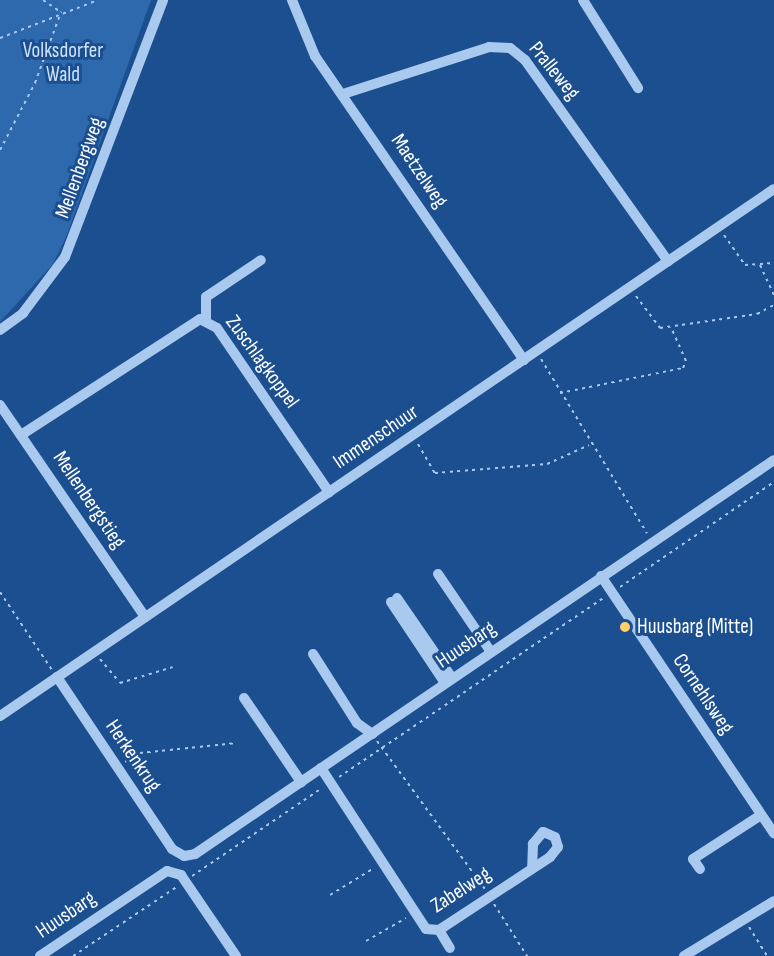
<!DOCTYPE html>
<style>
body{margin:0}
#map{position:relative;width:774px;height:956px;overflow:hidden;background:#1b4f8f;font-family:"Sofia Sans Condensed",sans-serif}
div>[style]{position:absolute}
.green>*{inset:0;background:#2e69ad}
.path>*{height:2px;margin-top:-1px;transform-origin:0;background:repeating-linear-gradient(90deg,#a9c9ee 0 3px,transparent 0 7.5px)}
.minor>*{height:10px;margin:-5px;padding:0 5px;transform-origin:5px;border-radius:5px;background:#a9c9ee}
.dots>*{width:16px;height:16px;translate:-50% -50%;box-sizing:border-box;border:3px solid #1b4f8f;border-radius:50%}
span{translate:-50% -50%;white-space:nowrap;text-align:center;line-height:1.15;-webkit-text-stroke:6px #1b4f8f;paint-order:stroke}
.park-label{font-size:21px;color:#cfe3fa}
.street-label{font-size:21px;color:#fff}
.poi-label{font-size:21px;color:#fff}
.left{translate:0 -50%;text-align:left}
</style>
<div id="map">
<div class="green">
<i style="clip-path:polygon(0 0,151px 0,67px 235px,53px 264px,0 322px)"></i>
</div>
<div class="path">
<i style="left:43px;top:0;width:22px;rotate:34deg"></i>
<i style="left:0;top:38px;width:105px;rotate:-21.2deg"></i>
<i style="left:0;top:150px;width:76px;rotate:-62.4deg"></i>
<i style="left:35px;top:83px;width:76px;rotate:-69.9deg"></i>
<i style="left:724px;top:235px;width:37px;rotate:55deg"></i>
<i style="left:745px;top:265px;width:29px;rotate:-4deg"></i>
<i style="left:760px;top:265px;width:33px;rotate:65deg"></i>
<i style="left:636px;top:296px;width:40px;rotate:53deg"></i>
<i style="left:660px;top:328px;width:98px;rotate:-8.2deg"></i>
<i style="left:757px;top:314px;width:19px;rotate:-28deg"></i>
<i style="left:541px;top:359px;width:204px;rotate:58.7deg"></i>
<i style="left:560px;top:393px;width:126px;rotate:-11.5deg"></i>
<i style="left:683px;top:368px;width:8px;rotate:-67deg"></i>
<i style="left:686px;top:361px;width:37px;rotate:-114deg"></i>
<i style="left:418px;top:444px;width:34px;rotate:60deg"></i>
<i style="left:435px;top:473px;width:112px;rotate:-4.6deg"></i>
<i style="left:547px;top:464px;width:46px;rotate:-24.3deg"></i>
<i style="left:620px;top:587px;width:186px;rotate:-34.3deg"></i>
<i style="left:0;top:592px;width:94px;rotate:56.3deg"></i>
<i style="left:100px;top:659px;width:31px;rotate:50deg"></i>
<i style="left:120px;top:683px;width:55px;rotate:-16.8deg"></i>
<i style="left:377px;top:741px;width:183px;rotate:53.9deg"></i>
<i style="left:125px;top:762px;width:17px;rotate:-31deg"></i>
<i style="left:140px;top:753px;width:97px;rotate:-5.9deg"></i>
<i style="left:339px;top:777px;width:319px;rotate:-34.1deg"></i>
<i style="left:192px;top:876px;width:157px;rotate:-34.1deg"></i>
<i style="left:330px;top:895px;width:52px;rotate:-31.5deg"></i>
<i style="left:494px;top:904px;width:62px;rotate:57.6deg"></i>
<i style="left:749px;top:927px;width:34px;rotate:58deg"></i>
<i style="left:366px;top:941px;width:46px;rotate:-29.9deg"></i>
<i style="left:73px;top:956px;width:126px;rotate:-33.7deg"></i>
</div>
<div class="minor">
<i style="left:292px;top:0;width:61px;rotate:67.7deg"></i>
<i style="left:315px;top:56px;width:369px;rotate:55.5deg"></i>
<i style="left:583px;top:0;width:104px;rotate:58deg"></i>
<i style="left:343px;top:94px;width:153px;rotate:-17.8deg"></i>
<i style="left:489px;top:47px;width:21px;rotate:3deg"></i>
<i style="left:510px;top:48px;width:19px;rotate:39deg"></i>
<i style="left:525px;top:60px;width:247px;rotate:54.6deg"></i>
<i style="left:206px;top:320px;width:23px;rotate:-90deg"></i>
<i style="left:206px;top:297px;width:66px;rotate:-33.9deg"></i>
<i style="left:0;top:330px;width:29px;rotate:-36deg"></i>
<i style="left:23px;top:313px;width:70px;rotate:-53.1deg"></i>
<i style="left:65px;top:257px;width:275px;rotate:-69.1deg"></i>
<i style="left:0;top:405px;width:257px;rotate:55.6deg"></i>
<i style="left:21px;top:435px;width:213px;rotate:-32.9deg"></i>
<i style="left:200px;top:319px;width:19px;rotate:28deg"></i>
<i style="left:217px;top:328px;width:199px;rotate:55.7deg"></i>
<i style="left:438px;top:574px;width:94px;rotate:55.8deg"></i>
<i style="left:601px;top:576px;width:310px;rotate:56.1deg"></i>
<i style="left:397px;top:598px;width:97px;rotate:55.5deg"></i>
<i style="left:391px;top:602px;width:97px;rotate:56.3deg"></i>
<i style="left:313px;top:654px;width:82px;rotate:57.5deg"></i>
<i style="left:357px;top:723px;width:19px;rotate:36deg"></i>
<i style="left:57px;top:677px;width:207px;rotate:56.2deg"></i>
<i style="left:172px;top:849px;width:14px;rotate:30deg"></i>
<i style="left:184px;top:856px;width:11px;rotate:-10deg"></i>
<i style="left:195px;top:854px;width:700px;rotate:-34.23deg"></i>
<i style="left:244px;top:698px;width:102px;rotate:55.8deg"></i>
<i style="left:0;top:716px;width:936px;rotate:-34.25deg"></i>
<i style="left:321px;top:768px;width:192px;rotate:56.9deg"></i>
<i style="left:426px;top:929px;width:13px;rotate:4deg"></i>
<i style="left:439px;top:930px;width:133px;rotate:-33.3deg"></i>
<i style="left:550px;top:857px;width:13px;rotate:-51deg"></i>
<i style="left:558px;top:847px;width:10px;rotate:-107deg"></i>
<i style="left:555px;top:837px;width:13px;rotate:-157deg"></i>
<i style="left:543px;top:832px;width:16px;rotate:130deg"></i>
<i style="left:533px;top:844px;width:23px;rotate:92deg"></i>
<i style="left:700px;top:869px;width:12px;rotate:-125deg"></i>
<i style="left:693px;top:859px;width:81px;rotate:-32.9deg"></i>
<i style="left:439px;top:930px;width:21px;rotate:59deg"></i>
<i style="left:40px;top:956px;width:153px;rotate:-33.8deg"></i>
<i style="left:167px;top:871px;width:15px;rotate:16deg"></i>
<i style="left:181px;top:875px;width:98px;rotate:55.8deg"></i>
<i style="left:684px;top:956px;width:105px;rotate:-31.4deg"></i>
</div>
<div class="dots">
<i style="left:625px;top:627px;background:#ffd166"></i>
</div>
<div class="park-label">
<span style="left:63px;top:63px">Volksdorfer<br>Wald</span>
</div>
<div class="street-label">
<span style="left:554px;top:71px;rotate:51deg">Pralleweg</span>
<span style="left:80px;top:168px;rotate:-70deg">Mellenbergweg</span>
<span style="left:419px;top:171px;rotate:56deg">Maetzelweg</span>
<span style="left:262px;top:362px;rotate:54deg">Zuschlagkoppel</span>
<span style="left:376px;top:437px;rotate:-34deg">Immenschuur</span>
<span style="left:89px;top:500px;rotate:56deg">Mellenbergstieg</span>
<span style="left:466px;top:645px;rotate:-34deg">Huusbarg</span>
<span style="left:703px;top:694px;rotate:56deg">Cornehlsweg</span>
<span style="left:133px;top:756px;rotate:56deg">Herkenkrug</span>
<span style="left:461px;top:890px;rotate:-33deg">Zabelweg</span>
<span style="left:66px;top:915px;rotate:-34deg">Huusbarg</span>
</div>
<div class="poi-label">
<span class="left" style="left:637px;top:627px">Huusbarg (Mitte)</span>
</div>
</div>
